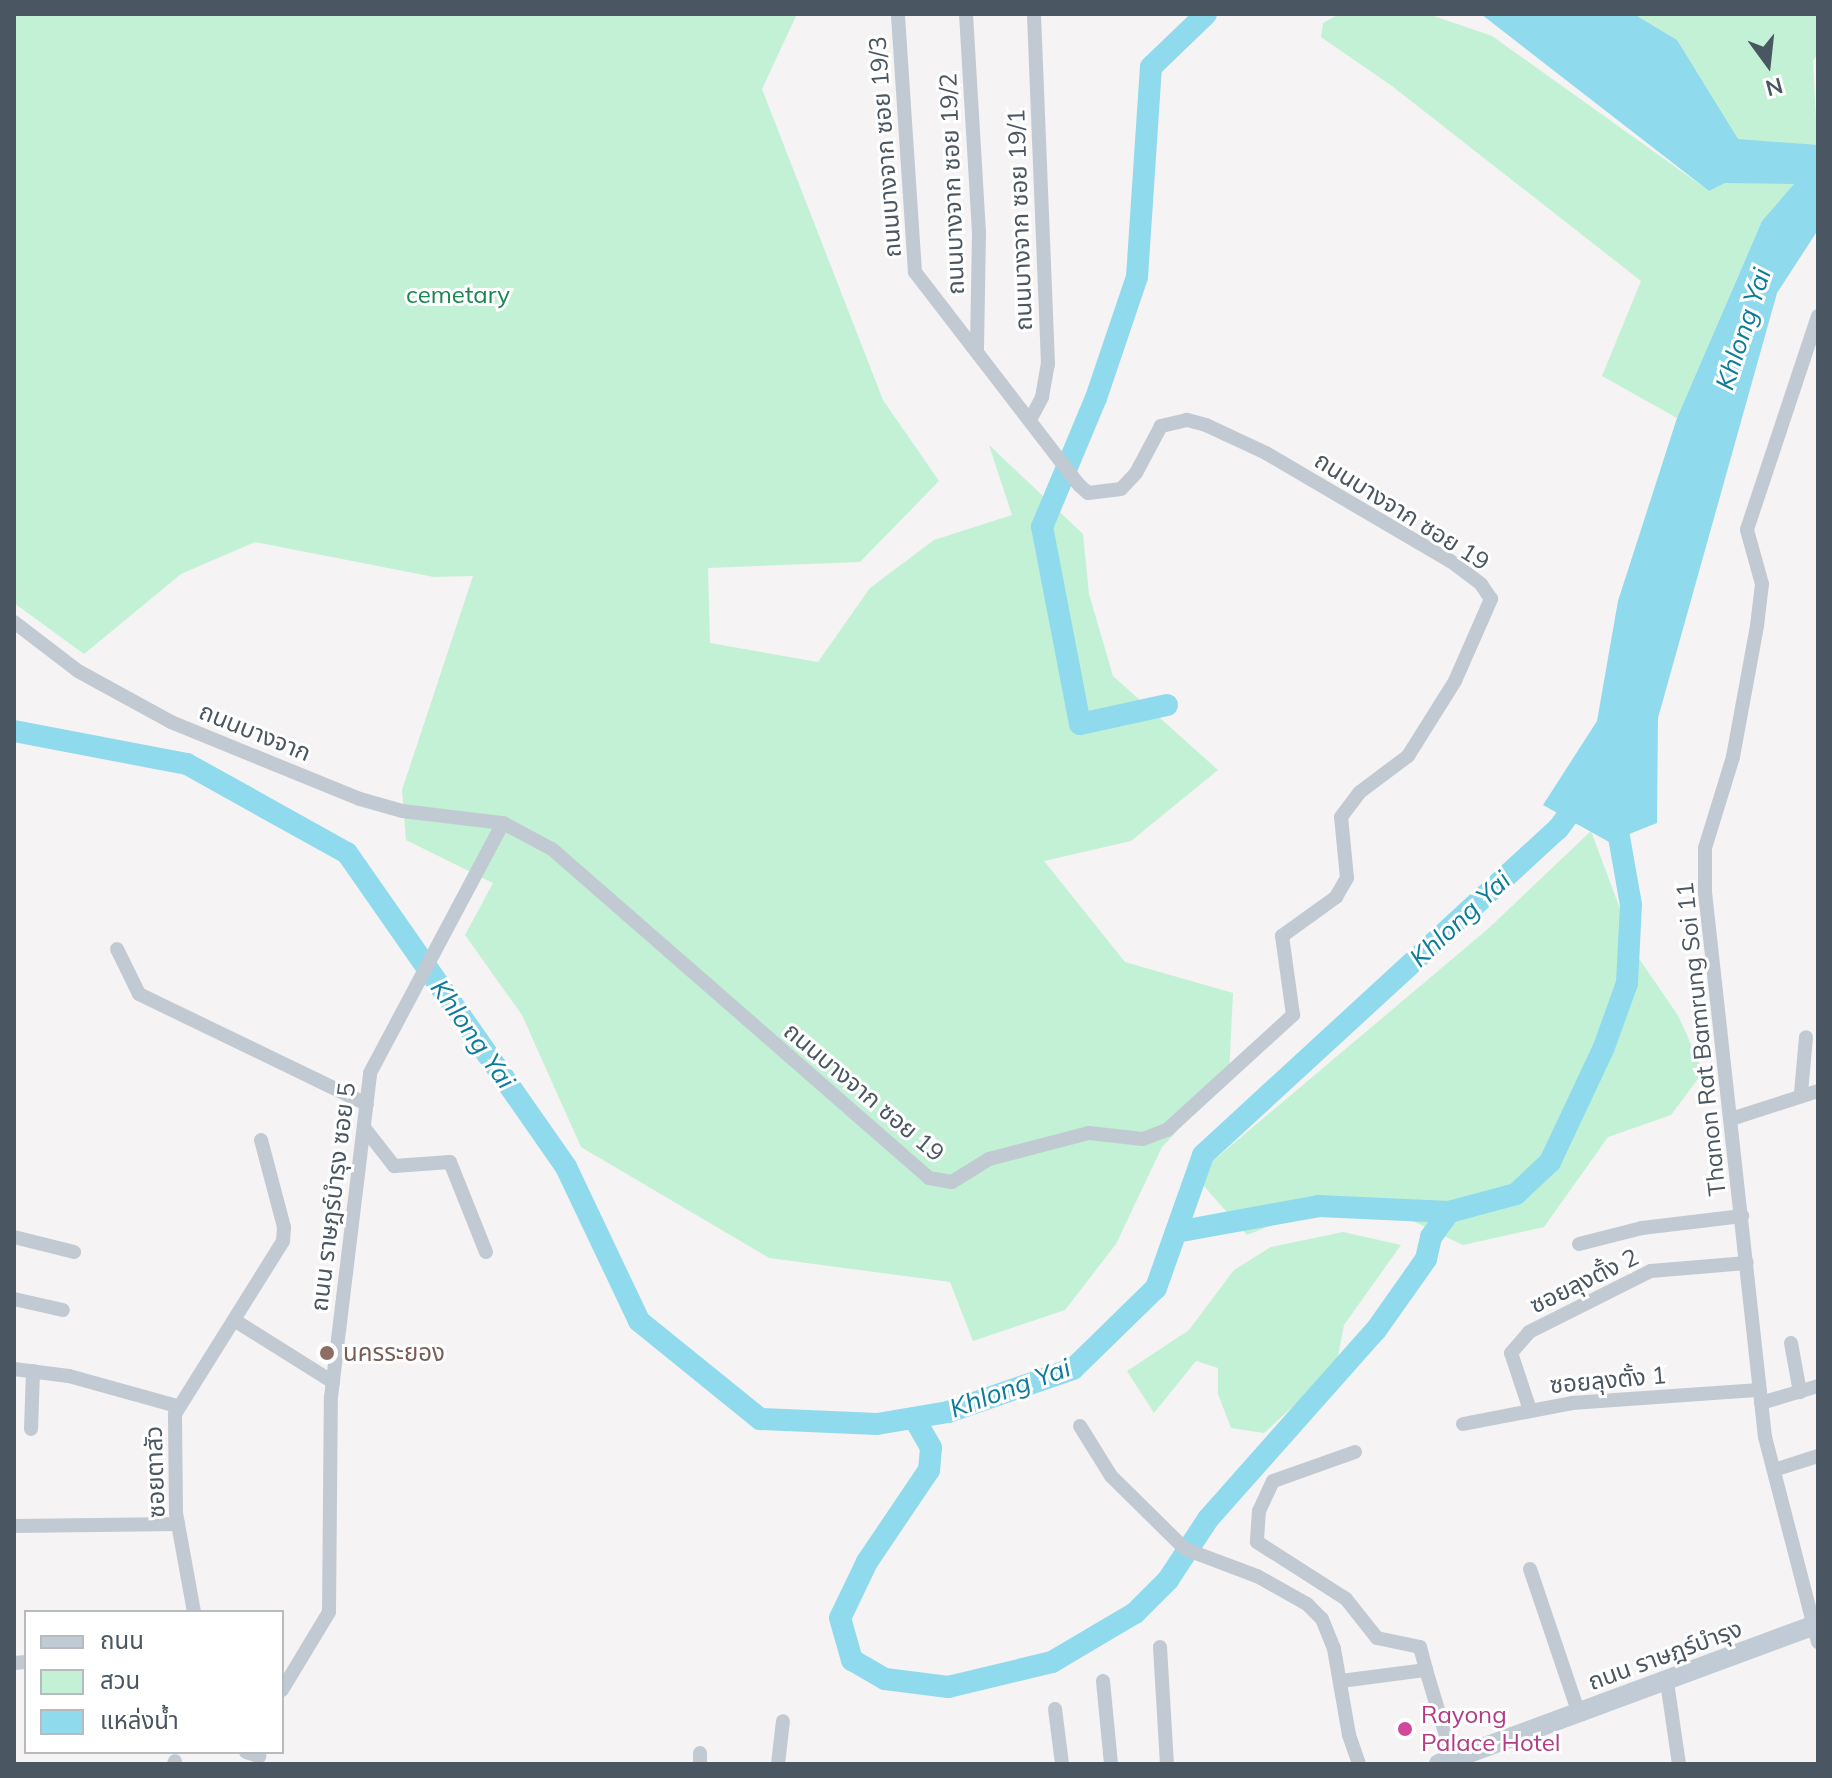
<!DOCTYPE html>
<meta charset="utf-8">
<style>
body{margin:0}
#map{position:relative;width:1832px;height:1778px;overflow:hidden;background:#f5f3f3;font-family:Mulish,"Noto Sans Thai",sans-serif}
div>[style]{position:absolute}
.green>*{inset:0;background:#c3f1d5}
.water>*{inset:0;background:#90daee}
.river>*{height:22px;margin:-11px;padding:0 11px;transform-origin:11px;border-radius:11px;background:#90daee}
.street>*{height:14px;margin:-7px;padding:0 7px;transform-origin:7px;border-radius:7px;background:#c1cad2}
.secondary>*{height:20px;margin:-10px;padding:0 10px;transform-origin:10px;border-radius:10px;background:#c1cbd6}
.dots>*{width:22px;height:22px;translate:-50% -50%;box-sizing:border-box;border:4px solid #fff;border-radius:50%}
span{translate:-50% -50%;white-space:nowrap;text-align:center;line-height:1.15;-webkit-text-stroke:6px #fff;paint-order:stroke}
.street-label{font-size:24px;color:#4a5661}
.park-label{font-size:24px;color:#17864f}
.education-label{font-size:24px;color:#785e54}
.left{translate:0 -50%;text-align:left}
.hotel-label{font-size:24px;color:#b23c85}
.water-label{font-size:26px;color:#0c7c9b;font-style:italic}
.frame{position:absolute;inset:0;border:16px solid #4a5661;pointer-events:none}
.legend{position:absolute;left:24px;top:1610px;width:260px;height:144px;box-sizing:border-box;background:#fff;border:2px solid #b7bbc0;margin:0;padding:10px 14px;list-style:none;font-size:24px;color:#4a5661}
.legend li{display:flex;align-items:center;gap:16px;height:40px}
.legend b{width:40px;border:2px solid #b7bbc0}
.north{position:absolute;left:1728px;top:24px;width:80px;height:80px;-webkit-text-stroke:6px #fff;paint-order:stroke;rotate:165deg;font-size:22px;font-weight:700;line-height:32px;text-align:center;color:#4a5661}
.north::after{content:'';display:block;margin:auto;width:28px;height:36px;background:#4a5661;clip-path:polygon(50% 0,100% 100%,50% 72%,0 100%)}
</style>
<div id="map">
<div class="green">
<i style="clip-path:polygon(14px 14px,797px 14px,762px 89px,883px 400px,939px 481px,860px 562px,708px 568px,710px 643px,818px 662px,870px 588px,934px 540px,1012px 515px,989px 445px,1083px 534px,1089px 594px,1113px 676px,1218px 770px,1131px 841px,1044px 861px,1125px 962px,1233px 993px,1229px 1076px,1162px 1147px,1116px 1244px,1065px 1310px,973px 1341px,950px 1282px,769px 1258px,581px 1147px,522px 1015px,465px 935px,493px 883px,406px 840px,402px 790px,473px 576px,434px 577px,255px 542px,181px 574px,84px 654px,14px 603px)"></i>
<i style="clip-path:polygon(1339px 14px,1428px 14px,1492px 36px,1709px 191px,1746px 171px,1677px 40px,1634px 14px,1818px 14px,1818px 54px,1813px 61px,1818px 157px,1762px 221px,1677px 418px,1602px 376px,1641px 281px,1392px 86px,1321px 37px,1323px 23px)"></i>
<i style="clip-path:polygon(1591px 831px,1638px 957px,1679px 1017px,1703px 1072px,1671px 1115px,1608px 1137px,1544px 1227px,1463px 1245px,1390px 1210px,1352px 1201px,1319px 1206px,1247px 1235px,1195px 1176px,1489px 928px)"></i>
<i style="clip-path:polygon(1343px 1232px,1401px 1245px,1344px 1325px,1336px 1367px,1264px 1433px,1231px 1428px,1218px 1394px,1218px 1368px,1196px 1361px,1154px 1413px,1127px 1371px,1189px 1330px,1234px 1270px,1271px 1247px)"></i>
</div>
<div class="water">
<i style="clip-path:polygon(1481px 14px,1634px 14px,1677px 40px,1738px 139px,1818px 145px,1818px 230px,1777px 293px,1658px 718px,1657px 823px,1609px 842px,1543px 805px,1597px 721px,1618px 601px,1677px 418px,1762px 221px,1794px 184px,1725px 183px,1709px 191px)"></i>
</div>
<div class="river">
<i style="left:1167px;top:705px;width:89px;rotate:167.7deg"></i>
<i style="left:1080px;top:724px;width:201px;rotate:-100.9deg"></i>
<i style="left:1042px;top:527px;width:140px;rotate:-67.3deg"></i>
<i style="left:1096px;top:398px;width:128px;rotate:-71.3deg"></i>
<i style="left:1137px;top:277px;width:210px;rotate:-86.2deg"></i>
<i style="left:1151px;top:67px;width:76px;rotate:-43.9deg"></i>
<i style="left:14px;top:731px;width:176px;rotate:10.8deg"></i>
<i style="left:187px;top:764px;width:183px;rotate:29.1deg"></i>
<i style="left:347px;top:853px;width:383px;rotate:55.1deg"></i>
<i style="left:566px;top:1167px;width:170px;rotate:64.6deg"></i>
<i style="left:639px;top:1321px;width:156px;rotate:39deg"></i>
<i style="left:760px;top:1419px;width:117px;rotate:2.4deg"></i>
<i style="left:877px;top:1424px;width:72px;rotate:-9.6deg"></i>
<i style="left:948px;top:1412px;width:132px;rotate:-19deg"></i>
<i style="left:1073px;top:1369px;width:116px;rotate:-44.3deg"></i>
<i style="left:1156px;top:1288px;width:141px;rotate:-70.5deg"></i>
<i style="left:1203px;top:1155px;width:482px;rotate:-42.6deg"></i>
<i style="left:1558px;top:829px;width:42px;rotate:-53.7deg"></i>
<i style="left:1176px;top:1232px;width:145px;rotate:-10.3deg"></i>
<i style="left:1319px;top:1206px;width:130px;rotate:2.6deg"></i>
<i style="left:1449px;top:1212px;width:69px;rotate:-15deg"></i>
<i style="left:1516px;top:1194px;width:47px;rotate:-43.3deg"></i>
<i style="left:1550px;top:1162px;width:127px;rotate:-64.8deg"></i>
<i style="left:1604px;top:1047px;width:68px;rotate:-70.2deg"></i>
<i style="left:1627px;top:983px;width:78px;rotate:-87.1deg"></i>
<i style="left:1631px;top:905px;width:97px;rotate:-100deg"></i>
<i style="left:914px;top:1418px;width:34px;rotate:60deg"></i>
<i style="left:931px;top:1448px;width:22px;rotate:95deg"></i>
<i style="left:929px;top:1470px;width:111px;rotate:124deg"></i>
<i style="left:867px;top:1562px;width:62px;rotate:115.7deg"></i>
<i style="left:840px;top:1618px;width:44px;rotate:74.1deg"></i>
<i style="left:852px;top:1660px;width:38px;rotate:30deg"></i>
<i style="left:885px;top:1679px;width:64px;rotate:7.2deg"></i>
<i style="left:948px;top:1687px;width:107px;rotate:-13.5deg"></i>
<i style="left:1052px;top:1662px;width:96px;rotate:-30.6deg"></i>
<i style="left:1135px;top:1613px;width:47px;rotate:-45deg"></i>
<i style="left:1168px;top:1580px;width:73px;rotate:-56.7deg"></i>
<i style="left:1208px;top:1519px;width:253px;rotate:-48.4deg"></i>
<i style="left:1376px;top:1330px;width:87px;rotate:-54.8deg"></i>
<i style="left:1426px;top:1259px;width:23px;rotate:-77deg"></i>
<i style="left:1431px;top:1237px;width:31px;rotate:-54deg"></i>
</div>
<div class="street">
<i style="left:966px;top:14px;width:219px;rotate:86.6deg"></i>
<i style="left:979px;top:233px;width:119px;rotate:91deg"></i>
<i style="left:1818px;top:316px;width:225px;rotate:108.4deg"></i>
<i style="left:1747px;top:530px;width:56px;rotate:74.5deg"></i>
<i style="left:1762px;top:584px;width:42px;rotate:96.8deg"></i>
<i style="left:1757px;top:626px;width:133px;rotate:100.4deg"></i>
<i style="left:1733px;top:757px;width:95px;rotate:107.1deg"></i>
<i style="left:1705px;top:848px;width:44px;rotate:90deg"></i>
<i style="left:1705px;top:892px;width:548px;rotate:83.72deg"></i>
<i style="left:1765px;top:1437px;width:212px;rotate:75.5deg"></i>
<i style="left:1030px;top:420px;width:26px;rotate:-62deg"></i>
<i style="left:1042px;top:397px;width:34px;rotate:-80deg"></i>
<i style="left:1048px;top:364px;width:350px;rotate:-92.3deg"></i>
<i style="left:14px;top:622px;width:81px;rotate:37.4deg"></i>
<i style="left:78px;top:671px;width:106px;rotate:28.7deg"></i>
<i style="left:171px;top:722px;width:204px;rotate:22.2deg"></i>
<i style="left:360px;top:799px;width:44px;rotate:15.9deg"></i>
<i style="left:402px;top:811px;width:102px;rotate:6.8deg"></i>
<i style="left:503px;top:823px;width:55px;rotate:28deg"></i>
<i style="left:552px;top:849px;width:500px;rotate:41.11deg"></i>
<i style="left:929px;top:1178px;width:23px;rotate:10deg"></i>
<i style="left:952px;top:1182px;width:44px;rotate:-31.9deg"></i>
<i style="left:989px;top:1159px;width:103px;rotate:-14.6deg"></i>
<i style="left:1089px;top:1133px;width:54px;rotate:6.3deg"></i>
<i style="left:1143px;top:1139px;width:26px;rotate:-21deg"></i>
<i style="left:1167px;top:1130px;width:171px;rotate:-42.4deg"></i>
<i style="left:1293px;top:1015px;width:80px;rotate:-97.9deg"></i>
<i style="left:1282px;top:936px;width:67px;rotate:-35.8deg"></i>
<i style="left:1336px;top:897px;width:22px;rotate:-60deg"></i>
<i style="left:1347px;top:878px;width:61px;rotate:-95.6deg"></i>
<i style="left:1341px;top:817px;width:31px;rotate:-53deg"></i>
<i style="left:1360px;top:792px;width:60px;rotate:-36.9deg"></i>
<i style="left:1408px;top:756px;width:89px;rotate:-57.9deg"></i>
<i style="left:1455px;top:681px;width:90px;rotate:-66.3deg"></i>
<i style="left:1491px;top:599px;width:18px;rotate:-124deg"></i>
<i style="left:1481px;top:584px;width:39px;rotate:-143deg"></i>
<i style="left:1450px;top:561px;width:213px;rotate:-149.6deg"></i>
<i style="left:1266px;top:453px;width:66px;rotate:-155deg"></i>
<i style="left:1206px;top:425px;width:20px;rotate:-165deg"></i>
<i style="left:1187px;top:420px;width:27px;rotate:167deg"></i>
<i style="left:1161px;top:426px;width:53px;rotate:118deg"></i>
<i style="left:1136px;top:473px;width:22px;rotate:133deg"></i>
<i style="left:1121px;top:489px;width:33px;rotate:173deg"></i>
<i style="left:1088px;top:493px;width:12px;rotate:-138deg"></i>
<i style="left:1079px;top:485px;width:269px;rotate:-127.6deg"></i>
<i style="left:915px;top:272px;width:259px;rotate:-93.8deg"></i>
<i style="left:117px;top:949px;width:50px;rotate:63.9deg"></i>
<i style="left:139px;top:994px;width:253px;rotate:25.8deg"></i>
<i style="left:1801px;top:1093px;width:56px;rotate:-84.9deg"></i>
<i style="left:1731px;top:1119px;width:91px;rotate:-17.8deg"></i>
<i style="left:366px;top:1130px;width:46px;rotate:52.1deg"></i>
<i style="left:394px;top:1166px;width:56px;rotate:-4.1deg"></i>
<i style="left:450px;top:1162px;width:97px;rotate:68.2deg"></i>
<i style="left:14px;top:1237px;width:62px;rotate:14deg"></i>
<i style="left:1579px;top:1244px;width:65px;rotate:-14.3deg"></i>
<i style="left:1642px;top:1228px;width:101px;rotate:-6.8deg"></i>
<i style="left:14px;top:1299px;width:50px;rotate:12.7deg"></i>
<i style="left:234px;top:1320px;width:117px;rotate:32.1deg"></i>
<i style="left:1791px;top:1343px;width:50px;rotate:79.6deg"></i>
<i style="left:14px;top:1369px;width:55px;rotate:7.3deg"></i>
<i style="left:69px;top:1376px;width:112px;rotate:15.5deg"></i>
<i style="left:1761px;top:1403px;width:59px;rotate:-16.6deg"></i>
<i style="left:1530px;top:1410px;width:60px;rotate:-108.4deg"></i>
<i style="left:1511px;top:1353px;width:28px;rotate:-49deg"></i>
<i style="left:1529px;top:1332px;width:136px;rotate:-26.6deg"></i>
<i style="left:1651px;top:1271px;width:96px;rotate:-4.8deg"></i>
<i style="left:1463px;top:1424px;width:111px;rotate:-10.9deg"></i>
<i style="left:1572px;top:1403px;width:188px;rotate:-4deg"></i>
<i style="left:1080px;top:1426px;width:59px;rotate:58.2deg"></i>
<i style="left:1111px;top:1476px;width:104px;rotate:44.6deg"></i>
<i style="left:1185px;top:1549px;width:77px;rotate:20.6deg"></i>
<i style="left:1257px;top:1576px;width:57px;rotate:29.2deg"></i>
<i style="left:1307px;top:1604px;width:21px;rotate:45deg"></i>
<i style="left:1322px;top:1619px;width:32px;rotate:68deg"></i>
<i style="left:1334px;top:1649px;width:87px;rotate:80.1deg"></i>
<i style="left:1349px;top:1735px;width:31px;rotate:71deg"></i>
<i style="left:31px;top:1429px;width:58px;rotate:-88deg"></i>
<i style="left:1355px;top:1452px;width:87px;rotate:160.5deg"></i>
<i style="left:1273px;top:1481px;width:33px;rotate:115deg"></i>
<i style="left:1259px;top:1511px;width:31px;rotate:94deg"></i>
<i style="left:1257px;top:1542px;width:106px;rotate:32.6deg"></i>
<i style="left:1346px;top:1599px;width:50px;rotate:51.5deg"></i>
<i style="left:1377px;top:1638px;width:44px;rotate:11.8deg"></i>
<i style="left:1420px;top:1647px;width:24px;rotate:75deg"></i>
<i style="left:1774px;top:1470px;width:46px;rotate:-17.7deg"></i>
<i style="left:14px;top:1526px;width:164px;rotate:-0.7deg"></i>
<i style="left:1530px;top:1569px;width:153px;rotate:71.3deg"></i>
<i style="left:194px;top:1612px;width:101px;rotate:-100.3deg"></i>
<i style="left:176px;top:1513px;width:99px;rotate:-90.6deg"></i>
<i style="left:175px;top:1414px;width:204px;rotate:-58deg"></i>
<i style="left:283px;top:1241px;width:14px;rotate:-86deg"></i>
<i style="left:284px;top:1227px;width:90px;rotate:-104.8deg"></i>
<i style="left:1160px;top:1647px;width:117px;rotate:86.6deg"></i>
<i style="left:14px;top:1663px;width:12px;rotate:-5deg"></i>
<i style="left:1103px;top:1681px;width:83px;rotate:84.5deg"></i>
<i style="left:1341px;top:1681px;width:86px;rotate:-7.4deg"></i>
<i style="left:1426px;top:1670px;width:93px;rotate:73.1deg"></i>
<i style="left:1667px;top:1682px;width:83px;rotate:81.7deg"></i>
<i style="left:282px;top:1690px;width:91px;rotate:-58.9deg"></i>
<i style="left:329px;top:1612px;width:215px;rotate:-89.5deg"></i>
<i style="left:331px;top:1397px;width:326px;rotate:-83.1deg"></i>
<i style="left:370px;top:1073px;width:283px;rotate:-62deg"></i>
<i style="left:1055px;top:1709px;width:55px;rotate:82.7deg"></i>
<i style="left:246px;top:1752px;width:14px;rotate:17deg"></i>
<i style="left:700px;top:1753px;width:11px;rotate:90deg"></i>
<i style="left:174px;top:1764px;width:3px;rotate:-72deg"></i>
<i style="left:778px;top:1764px;width:43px;rotate:-83.4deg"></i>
</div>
<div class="secondary">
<i style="left:1439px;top:1764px;width:404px;rotate:-20.3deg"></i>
</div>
<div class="dots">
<i style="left:327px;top:1353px;background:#8d6e63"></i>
<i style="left:1405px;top:1729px;background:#d1479c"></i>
</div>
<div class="street-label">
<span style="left:885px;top:147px;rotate:-94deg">ถนนบางจาก ซอย 19/3</span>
<span style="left:952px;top:184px;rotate:-92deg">ถนนบางจาก ซอย 19/2</span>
<span style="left:1020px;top:220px;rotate:-92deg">ถนนบางจาก ซอย 19/1</span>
<span style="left:1402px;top:511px;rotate:32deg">ถนนบางจาก ซอย 19</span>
<span style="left:255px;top:732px;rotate:22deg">ถนนบางจาก</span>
<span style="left:1701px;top:1039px;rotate:-96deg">Thanon Rat Bamrung Soi 11</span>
<span style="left:864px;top:1092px;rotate:40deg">ถนนบางจาก ซอย 19</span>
<span style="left:333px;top:1197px;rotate:-83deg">ถนน ราษฎร์บำรุง ซอย 5</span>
<span style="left:1584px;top:1281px;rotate:-26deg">ซอยลุงตั้ง 2</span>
<span style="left:1608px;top:1380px;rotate:-5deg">ซอยลุงตั้ง 1</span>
<span style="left:155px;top:1472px;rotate:-92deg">ซอยตาสัว</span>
<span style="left:1665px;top:1655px;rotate:-20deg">ถนน ราษฎร์บำรุง</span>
</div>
<div class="park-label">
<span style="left:458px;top:295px">cemetary</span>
</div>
<div class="education-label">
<span class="left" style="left:343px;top:1353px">นครระยอง</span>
</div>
<div class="hotel-label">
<span class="left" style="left:1421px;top:1729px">Rayong<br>Palace Hotel</span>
</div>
<div class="water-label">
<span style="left:1743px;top:329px;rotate:-72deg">Khlong Yai</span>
<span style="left:1460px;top:919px;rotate:-43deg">Khlong Yai</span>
<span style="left:473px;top:1034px;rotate:55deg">Khlong Yai</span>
<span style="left:1010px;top:1388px;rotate:-20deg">Khlong Yai</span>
</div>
<div class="frame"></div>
<ul class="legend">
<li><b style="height:10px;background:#c1cbd6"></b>ถนน</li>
<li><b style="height:22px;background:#c3f1d5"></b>สวน</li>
<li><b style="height:22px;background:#90daee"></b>แหล่งน้ำ</li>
</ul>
<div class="north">N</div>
</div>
